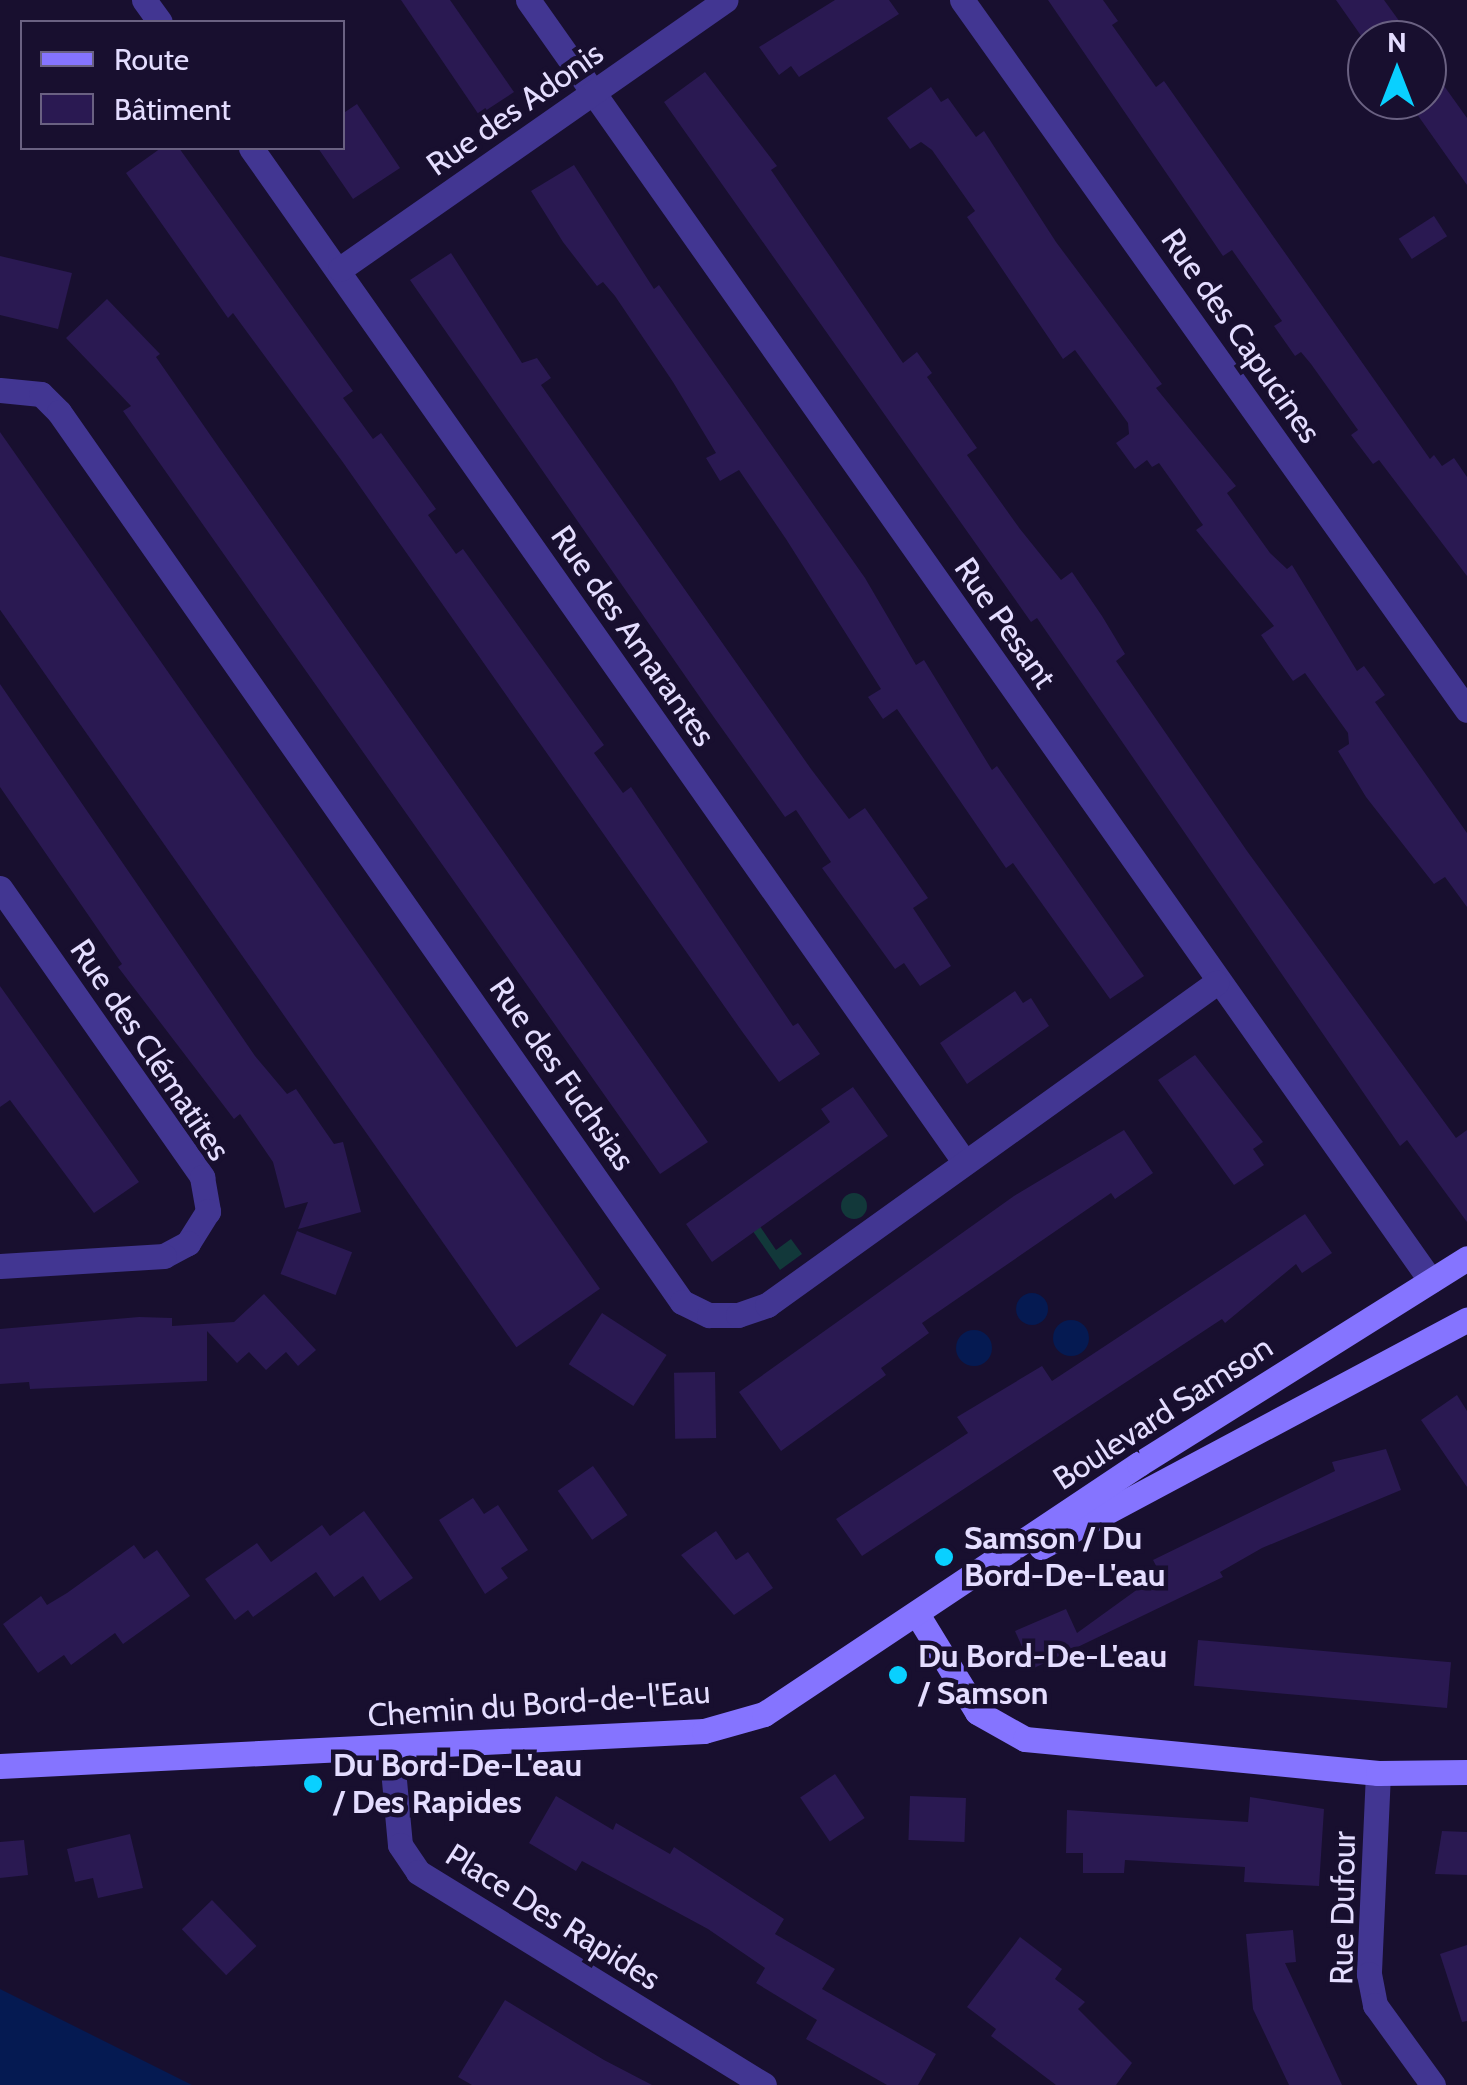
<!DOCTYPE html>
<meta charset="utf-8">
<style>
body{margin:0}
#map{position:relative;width:1467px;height:2085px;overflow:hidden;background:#180f2f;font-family:Cabin,sans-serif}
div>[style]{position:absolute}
.green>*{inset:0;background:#12383a}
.round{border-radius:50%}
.water>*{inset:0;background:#051a52}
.building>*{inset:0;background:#2a1952;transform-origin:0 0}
.street>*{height:25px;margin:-12.5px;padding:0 12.5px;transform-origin:12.5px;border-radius:12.5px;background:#423692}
.secondary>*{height:25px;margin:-12.5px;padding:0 12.5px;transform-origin:12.5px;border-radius:12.5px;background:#8574ff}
.dots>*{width:28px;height:28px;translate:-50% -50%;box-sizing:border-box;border:5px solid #180f2f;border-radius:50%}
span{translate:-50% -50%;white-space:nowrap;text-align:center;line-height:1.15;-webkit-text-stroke:9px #180f2f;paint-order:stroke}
.street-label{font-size:32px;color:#e4ddff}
.poi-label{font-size:32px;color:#e4ddff;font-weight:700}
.left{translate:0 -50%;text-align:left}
.legend{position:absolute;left:20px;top:20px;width:325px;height:130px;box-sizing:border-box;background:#180f2f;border:2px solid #6a6182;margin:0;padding:12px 18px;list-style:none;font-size:30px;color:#e4ddff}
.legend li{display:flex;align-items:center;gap:20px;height:50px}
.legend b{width:50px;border:2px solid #6a6182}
.north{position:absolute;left:1347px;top:20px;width:100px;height:100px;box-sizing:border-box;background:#180f2f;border:2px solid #6a6182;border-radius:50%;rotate:0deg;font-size:28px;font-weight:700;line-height:40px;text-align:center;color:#e4ddff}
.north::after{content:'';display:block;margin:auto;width:35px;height:45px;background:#09d0ff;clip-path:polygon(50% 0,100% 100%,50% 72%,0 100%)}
</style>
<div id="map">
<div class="green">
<i class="round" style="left:841px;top:1193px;width:26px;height:26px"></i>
<i style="clip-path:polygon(757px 1222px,776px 1250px,791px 1239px,802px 1254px,780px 1270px,750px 1227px)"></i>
</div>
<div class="water">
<i class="round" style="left:1016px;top:1293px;width:32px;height:32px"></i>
<i class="round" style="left:1053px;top:1320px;width:36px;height:36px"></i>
<i class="round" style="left:956px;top:1330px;width:36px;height:36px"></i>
<i style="clip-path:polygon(0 1989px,192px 2085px,0 2085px)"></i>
</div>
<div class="building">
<i style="clip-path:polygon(401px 0,450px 0,514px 92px,479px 115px)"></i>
<i style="clip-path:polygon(835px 0,889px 0,899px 14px,799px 77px,791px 66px,779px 75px,759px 47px)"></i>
<i style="clip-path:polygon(1048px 0,1103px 0,1118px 21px,1112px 25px,1156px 87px,1164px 81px,1430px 459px,1434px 455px,1442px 466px,1454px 458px,1467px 477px,1467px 576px,1379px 460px,1373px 464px,1351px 435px,1358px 430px,1311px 364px,1301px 352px,1295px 356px,1274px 326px,1282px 321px,1232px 250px,1223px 256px)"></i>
<i style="clip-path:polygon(1336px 0,1384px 0,1413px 40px,1364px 40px)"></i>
<i style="clip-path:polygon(1427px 62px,1467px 118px,1467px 185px,1407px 100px,1427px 100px)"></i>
<i style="clip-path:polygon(705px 72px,777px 166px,771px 170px,903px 363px,917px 352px,932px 373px,927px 377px,977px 448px,967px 455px,1020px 529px,1061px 580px,1072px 572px,1102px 616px,1125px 654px,1116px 661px,1247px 851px,1456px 1138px,1467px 1130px,1467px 1222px,1407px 1140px,1400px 1146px,1037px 618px,1031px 622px,664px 102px)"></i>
<i style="clip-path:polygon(931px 87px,941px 102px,948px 98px,976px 137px,984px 131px,1056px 242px,1162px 384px,1156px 388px,1236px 486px,1227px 493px,1270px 553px,1287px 569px,1292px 565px,1357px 671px,1364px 666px,1385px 695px,1375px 702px,1467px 833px,1467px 907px,1445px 877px,1434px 884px,1366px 797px,1338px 751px,1349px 744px,1348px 733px,1305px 673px,1293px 681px,1276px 657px,1261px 635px,1274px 626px,1196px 530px,1203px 525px,1159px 463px,1152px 467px,1147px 460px,1135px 469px,1116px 443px,1129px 434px,1128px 423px,1075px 350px,1063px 359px,967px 217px,975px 211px,932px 150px,921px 142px,910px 149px,887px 118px)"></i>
<i style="clip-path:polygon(357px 104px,400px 168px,353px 199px,318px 148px,342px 148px,342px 114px)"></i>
<i style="clip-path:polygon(161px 148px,179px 148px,353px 391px,343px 398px,373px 439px,381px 433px,436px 509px,428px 515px,456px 554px,463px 549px,604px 745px,594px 753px,623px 793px,631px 787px,793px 1026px,798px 1023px,820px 1054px,779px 1082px,741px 1030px,342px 461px,233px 313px,228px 318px,126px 173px)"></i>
<i style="clip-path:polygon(574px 165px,654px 289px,659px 285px,865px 578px,916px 665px,924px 660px,992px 770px,997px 766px,1144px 976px,1110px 999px,1013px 863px,1006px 868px,897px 709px,883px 719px,868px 697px,881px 689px,786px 539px,739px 470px,720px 481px,706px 458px,716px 453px,673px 382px,615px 296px,603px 282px,597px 286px,563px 242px,531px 191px)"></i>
<i style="left:1434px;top:216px;width:24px;height:42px;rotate:57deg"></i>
<i style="clip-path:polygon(451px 253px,522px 363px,537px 358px,551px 378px,541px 385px,811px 769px,849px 819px,865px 808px,901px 859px,928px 898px,913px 908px,951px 966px,920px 986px,904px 963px,895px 969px,822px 868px,831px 862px,796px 810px,785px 817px,713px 716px,410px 280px)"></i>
<i style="clip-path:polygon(0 256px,72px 273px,58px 329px,0 315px)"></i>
<i style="clip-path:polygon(107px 299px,160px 354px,156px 357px,220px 449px,708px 1142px,660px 1174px,123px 411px,131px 406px,66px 338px)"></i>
<i style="left:0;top:432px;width:1046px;height:102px;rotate:55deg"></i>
<i style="clip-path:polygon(0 684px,255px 1056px,287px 1094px,296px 1089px,334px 1144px,343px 1142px,361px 1212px,298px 1229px,308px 1202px,285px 1208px,273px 1162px,240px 1114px,234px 1119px,118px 967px,122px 964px,0 787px)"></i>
<i style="clip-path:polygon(0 986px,139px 1182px,94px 1213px,10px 1100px,0 1107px)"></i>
<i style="clip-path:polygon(1015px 991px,1023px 1003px,1031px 998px,1049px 1026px,967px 1084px,940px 1043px)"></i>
<i style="clip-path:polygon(1195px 1055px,1263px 1142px,1253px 1149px,1264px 1165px,1234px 1185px,1158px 1080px)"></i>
<i style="clip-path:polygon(853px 1087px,888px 1136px,712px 1262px,686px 1224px,830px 1122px,821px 1109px)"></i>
<i style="clip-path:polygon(1124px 1130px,1153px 1173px,1115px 1199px,1111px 1193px,922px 1323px,929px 1333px,881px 1368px,886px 1375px,781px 1451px,739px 1392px,1014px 1196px)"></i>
<i style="clip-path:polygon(1305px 1214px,1332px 1253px,1302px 1273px,1296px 1264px,1225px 1323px,1222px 1319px,862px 1556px,836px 1519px,968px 1433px,957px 1417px,1042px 1366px,1052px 1381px)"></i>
<i style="left:297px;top:1231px;width:59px;height:46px;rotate:21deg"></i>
<i style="clip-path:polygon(264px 1294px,316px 1350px,298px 1366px,286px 1352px,266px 1370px,249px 1352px,237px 1363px,207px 1331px,207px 1381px,30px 1389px,29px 1382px,0 1384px,0 1329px,139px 1317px,172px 1318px,172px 1326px,234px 1322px)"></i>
<i style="left:602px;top:1313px;width:77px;height:61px;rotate:33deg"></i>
<i style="left:715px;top:1372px;width:66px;height:41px;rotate:89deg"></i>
<i style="clip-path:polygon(1457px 1395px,1467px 1411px,1467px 1487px,1421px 1420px)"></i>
<i style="clip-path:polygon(1386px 1449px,1401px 1490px,1262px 1548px,1220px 1572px,1223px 1577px,1032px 1669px,1015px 1631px,1066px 1609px,1077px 1633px,1160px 1573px,1153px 1560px,1335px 1471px,1332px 1462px)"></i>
<i style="left:593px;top:1466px;width:60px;height:43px;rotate:55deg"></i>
<i style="clip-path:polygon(473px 1498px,484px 1514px,498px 1505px,528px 1550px,501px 1568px,508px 1578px,485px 1594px,439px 1520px)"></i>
<i style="clip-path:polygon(364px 1511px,413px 1578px,380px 1601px,363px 1576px,334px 1597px,316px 1572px,253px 1617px,248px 1610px,235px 1620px,205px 1579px,257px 1543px,271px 1562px,322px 1525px,330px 1536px)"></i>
<i style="clip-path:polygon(716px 1531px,736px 1560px,748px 1552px,773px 1588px,734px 1615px,681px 1555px)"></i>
<i style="clip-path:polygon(134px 1545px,144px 1559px,157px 1550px,190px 1596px,123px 1644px,115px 1633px,71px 1665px,64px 1655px,38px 1673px,3px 1624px,41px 1596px,47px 1605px,67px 1593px)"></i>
<i style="left:1198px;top:1640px;width:254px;height:46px;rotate:5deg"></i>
<i style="left:835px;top:1774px;width:53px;height:42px;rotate:56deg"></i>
<i style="clip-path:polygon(556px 1796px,613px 1830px,616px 1823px,670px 1854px,674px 1847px,784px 1919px,775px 1934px,835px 1969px,822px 1989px,936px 2054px,918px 2085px,887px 2085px,806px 2039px,817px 2020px,756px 1983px,765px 1968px,708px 1929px,582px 1861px,576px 1871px,529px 1843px)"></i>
<i style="left:910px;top:1796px;width:56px;height:44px;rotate:2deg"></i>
<i style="clip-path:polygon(1250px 1797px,1324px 1809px,1319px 1886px,1244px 1882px,1245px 1867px,1125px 1860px,1124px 1873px,1083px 1873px,1083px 1853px,1066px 1853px,1067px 1810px,1248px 1822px)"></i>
<i style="clip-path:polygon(1442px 1831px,1467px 1832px,1467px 1875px,1435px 1874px)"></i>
<i style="clip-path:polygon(130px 1834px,143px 1888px,98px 1898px,93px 1878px,75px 1882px,67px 1849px)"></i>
<i style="clip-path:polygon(24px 1840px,28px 1875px,0 1878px,0 1842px)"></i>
<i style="left:212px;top:1900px;width:64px;height:42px;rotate:46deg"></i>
<i style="clip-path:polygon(1293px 1930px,1296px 1962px,1285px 1963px,1342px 2085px,1289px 2085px,1253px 2009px,1246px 1934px)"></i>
<i style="clip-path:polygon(1020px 1937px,1062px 1969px,1055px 1979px,1085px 2002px,1078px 2009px,1132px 2063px,1116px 2085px,1056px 2085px,991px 2036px,996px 2029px,967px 2007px)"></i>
<i style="clip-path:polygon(1467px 1945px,1467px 2021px,1462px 2022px,1440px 1954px)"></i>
<i style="clip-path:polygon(505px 2000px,604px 2060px,652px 2085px,472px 2085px,458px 2077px)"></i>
</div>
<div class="street">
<i style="left:144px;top:0;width:27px;rotate:54deg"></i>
<i style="left:528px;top:0;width:1567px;rotate:54.82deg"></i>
<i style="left:962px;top:0;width:871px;rotate:54.58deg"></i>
<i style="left:251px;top:148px;width:1237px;rotate:54.87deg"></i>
<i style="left:340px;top:269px;width:470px;rotate:-34.9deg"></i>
<i style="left:0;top:390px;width:41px;rotate:5.6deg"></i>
<i style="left:41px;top:394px;width:25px;rotate:45deg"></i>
<i style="left:59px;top:412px;width:1086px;rotate:55.01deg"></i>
<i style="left:682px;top:1302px;width:30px;rotate:26deg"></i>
<i style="left:709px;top:1315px;width:29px"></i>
<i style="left:738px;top:1315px;width:31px;rotate:-19deg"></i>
<i style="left:767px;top:1305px;width:553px;rotate:-35.65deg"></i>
<i style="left:0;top:888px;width:353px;rotate:55deg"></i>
<i style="left:202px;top:1177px;width:35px;rotate:80deg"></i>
<i style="left:208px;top:1211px;width:38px;rotate:122deg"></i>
<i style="left:188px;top:1243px;width:27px;rotate:152deg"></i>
<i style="left:164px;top:1256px;width:164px;rotate:176.5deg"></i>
<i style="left:391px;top:1748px;width:97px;rotate:84.7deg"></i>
<i style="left:400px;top:1845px;width:32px;rotate:56deg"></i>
<i style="left:418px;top:1872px;width:406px;rotate:31.6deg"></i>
<i style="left:1378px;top:1773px;width:201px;rotate:92.6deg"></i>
<i style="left:1369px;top:1974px;width:32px;rotate:79deg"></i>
<i style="left:1375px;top:2005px;width:99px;rotate:54.1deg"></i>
</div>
<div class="secondary">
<i style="left:1041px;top:1547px;width:483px;rotate:-28.1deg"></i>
<i style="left:917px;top:1614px;width:115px;rotate:58.5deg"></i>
<i style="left:977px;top:1712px;width:55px;rotate:29.4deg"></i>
<i style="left:1025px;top:1739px;width:355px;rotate:5.5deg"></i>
<i style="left:1378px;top:1773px;width:89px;rotate:-0.6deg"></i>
<i style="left:0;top:1766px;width:705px;rotate:-2.85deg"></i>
<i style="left:704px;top:1731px;width:62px;rotate:-15.8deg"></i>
<i style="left:764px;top:1714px;width:451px;rotate:-33.7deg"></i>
<i style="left:1139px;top:1464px;width:387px;rotate:-32.1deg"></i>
</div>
<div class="dots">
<i style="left:944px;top:1557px;background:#09d0ff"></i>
<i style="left:898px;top:1675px;background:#09d0ff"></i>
<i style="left:313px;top:1784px;background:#09d0ff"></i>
</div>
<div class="street-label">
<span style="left:515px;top:109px;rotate:-35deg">Rue des Adonis</span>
<span style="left:1241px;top:336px;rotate:55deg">Rue des Capucines</span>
<span style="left:1005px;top:623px;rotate:55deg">Rue Pesant</span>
<span style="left:633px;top:636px;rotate:55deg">Rue des Amarantes</span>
<span style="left:150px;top:1050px;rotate:56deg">Rue des Clématites</span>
<span style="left:562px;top:1074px;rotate:55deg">Rue des Fuchsias</span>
<span style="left:1163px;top:1413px;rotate:-33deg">Boulevard Samson</span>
<span style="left:539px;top:1704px;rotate:-4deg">Chemin du Bord-de-l'Eau</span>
<span style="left:1343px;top:1908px;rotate:-89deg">Rue Dufour</span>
<span style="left:553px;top:1917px;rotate:32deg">Place Des Rapides</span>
</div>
<div class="poi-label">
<span class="left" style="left:964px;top:1557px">Samson / Du<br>Bord-De-L'eau</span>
<span class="left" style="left:918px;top:1675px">Du Bord-De-L'eau<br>/ Samson</span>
<span class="left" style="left:333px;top:1784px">Du Bord-De-L'eau<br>/ Des Rapides</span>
</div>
<ul class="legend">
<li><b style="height:12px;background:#8574ff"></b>Route</li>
<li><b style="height:28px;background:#2a1952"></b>Bâtiment</li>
</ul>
<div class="north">N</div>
</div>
